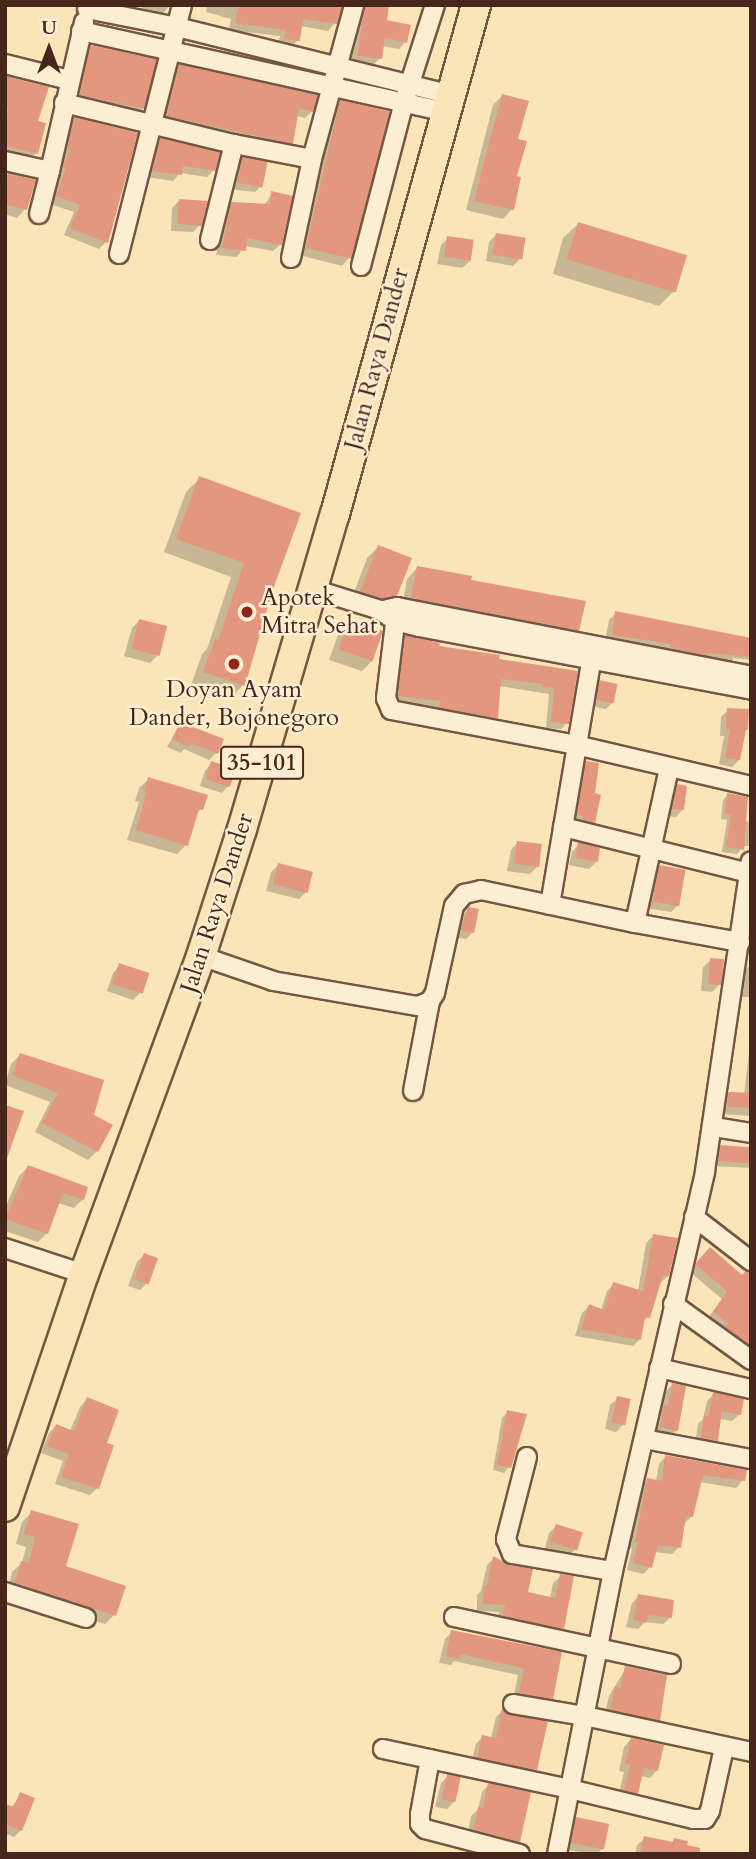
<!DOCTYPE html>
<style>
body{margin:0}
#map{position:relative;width:756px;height:1859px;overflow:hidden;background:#fae5b9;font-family:Cardo,serif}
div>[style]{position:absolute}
.shadow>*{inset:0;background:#0003}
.building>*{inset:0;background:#e4977f;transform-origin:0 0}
.roads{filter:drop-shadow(2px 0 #745642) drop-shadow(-2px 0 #745642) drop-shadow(0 2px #745642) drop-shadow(0 -2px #745642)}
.minor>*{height:18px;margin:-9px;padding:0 9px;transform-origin:9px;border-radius:9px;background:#fceed2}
.primary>*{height:28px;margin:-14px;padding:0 14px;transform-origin:14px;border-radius:14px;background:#fae5b9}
.dots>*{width:19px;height:19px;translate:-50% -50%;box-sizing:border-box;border:4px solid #fceed2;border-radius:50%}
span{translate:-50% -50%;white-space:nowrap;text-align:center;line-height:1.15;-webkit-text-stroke:5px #fceed2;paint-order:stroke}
.shield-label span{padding:2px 5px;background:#fceed2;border:2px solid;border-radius:5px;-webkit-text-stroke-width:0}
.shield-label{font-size:23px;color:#47271b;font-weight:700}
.street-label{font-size:24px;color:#47271b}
.poi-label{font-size:24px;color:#47271b}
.left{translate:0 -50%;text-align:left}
.frame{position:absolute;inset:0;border:7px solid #47271b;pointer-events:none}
.north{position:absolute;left:14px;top:14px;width:70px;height:70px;-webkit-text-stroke:5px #fceed2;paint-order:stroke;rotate:0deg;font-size:19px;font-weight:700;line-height:28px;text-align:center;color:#47271b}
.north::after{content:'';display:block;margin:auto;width:24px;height:32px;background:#47271b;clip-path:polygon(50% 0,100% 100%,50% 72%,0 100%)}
</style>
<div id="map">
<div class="shadow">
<i style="clip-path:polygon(143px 5px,170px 5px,161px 16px,141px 11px)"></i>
<i style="clip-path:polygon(207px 5px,341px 5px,335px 23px,328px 31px,300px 26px,298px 40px,291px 47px,278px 45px,280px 36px,229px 30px,231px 19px,206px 12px)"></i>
<i style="clip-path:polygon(356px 5px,388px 5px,385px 21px,405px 42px,399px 49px,382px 46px,380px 58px,373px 65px,351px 62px,359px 15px)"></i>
<i style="clip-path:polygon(91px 47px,154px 61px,142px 110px,135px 117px,73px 102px,84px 54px)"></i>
<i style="clip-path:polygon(179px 66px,312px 111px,305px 118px,296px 116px,292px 143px,285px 150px,160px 122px,172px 73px)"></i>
<i style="clip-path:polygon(5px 77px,35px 122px,36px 153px,29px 161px,5px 155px)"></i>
<i style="clip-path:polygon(502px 96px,516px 140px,512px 209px,503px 219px,466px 210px,493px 105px)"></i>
<i style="clip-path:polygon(340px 102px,349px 258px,342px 266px,299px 255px,333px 109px)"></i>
<i style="clip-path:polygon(75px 119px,136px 134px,106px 242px,99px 249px,64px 235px,74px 212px,50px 204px,60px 175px,57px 174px,67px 126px)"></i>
<i style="clip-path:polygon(161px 140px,214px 170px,207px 177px,180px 173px,173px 181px,146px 177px,153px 147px)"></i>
<i style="clip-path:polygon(243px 159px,262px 185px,255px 192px,230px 189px,236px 166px)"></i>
<i style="clip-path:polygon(5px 174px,34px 181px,25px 209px,17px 218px,5px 214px)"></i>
<i style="clip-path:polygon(272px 193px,281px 244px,273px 251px,245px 246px,237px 257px,216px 255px,225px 211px,232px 204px,264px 206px)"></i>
<i style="clip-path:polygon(179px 201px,200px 225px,193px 232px,171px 231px,172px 208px)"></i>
<i style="clip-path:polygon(578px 224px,674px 291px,659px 306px,553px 274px,563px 238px)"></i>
<i style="clip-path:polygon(496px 235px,520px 259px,513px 266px,486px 261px,489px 242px)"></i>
<i style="clip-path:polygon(448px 238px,470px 261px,462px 268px,437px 264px,441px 245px)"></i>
<i style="clip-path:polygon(200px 478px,270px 592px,243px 685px,230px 699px,191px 685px,202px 654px,207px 649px,231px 577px,164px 552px,186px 492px)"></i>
<i style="clip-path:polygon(378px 547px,395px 595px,384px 606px,350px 603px,367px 558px)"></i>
<i style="clip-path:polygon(417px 568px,577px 630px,567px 640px,402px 608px,407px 579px)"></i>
<i style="clip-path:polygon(616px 613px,751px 640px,751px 660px,733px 658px,732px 661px,751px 663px,751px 668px,605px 642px,609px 620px)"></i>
<i style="clip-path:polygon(139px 621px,157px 656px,150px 663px,124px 656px,132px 628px)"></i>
<i style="clip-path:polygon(350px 621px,373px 660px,362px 671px,329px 660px,339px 632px)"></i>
<i style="clip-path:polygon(406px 637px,497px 661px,576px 673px,567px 723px,561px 729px,546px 728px,549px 694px,499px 686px,496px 717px,490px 723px,434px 713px,436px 707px,392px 702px,399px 643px)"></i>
<i style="clip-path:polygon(600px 682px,613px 702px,606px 709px,590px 706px,593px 689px)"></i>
<i style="clip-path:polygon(728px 710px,744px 732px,739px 760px,732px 767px,719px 764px,724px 736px,720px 736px,721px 717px)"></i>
<i style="clip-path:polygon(181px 724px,216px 753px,209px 760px,184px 749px,181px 753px,167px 747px)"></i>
<i style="clip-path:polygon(212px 763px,229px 785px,222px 793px,200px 786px,205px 771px)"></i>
<i style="clip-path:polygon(586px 763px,593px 795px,594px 822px,587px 830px,571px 821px,579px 770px)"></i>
<i style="clip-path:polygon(149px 779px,201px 809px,195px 815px,186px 845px,177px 854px,127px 840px,139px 802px,135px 801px,139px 788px)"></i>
<i style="clip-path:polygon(678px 786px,683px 809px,676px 817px,666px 816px,671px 794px)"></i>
<i style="clip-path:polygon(728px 795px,743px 821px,751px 822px,751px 846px,743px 846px,737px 854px,722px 852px,727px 820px,721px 819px,723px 800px)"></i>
<i style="clip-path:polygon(518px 842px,537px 867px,530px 874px,507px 871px,511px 850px)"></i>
<i style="clip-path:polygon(579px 844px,596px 862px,589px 869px,569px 865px,572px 852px)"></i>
<i style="clip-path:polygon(279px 865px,306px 892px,299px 899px,266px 891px,271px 872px)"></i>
<i style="clip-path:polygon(660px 867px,678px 905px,671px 912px,645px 908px,653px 875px)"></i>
<i style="clip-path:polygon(469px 909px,473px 932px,466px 939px,454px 937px,461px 916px)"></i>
<i style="clip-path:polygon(711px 960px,719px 985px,712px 992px,701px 991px,703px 967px)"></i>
<i style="clip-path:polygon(120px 965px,140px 993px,133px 1000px,107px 991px,113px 973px)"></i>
<i style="clip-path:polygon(748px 967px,751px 967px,751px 997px,739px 997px,743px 972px)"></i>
<i style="clip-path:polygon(751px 1036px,751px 1116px,720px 1114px,722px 1101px,729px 1093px,744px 1095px)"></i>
<i style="clip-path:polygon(20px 1055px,92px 1116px,97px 1151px,88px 1160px,35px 1132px,50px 1102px,5px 1085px,11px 1064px)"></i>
<i style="clip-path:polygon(721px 1147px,751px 1148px,751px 1168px,714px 1166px,716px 1152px)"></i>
<i style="clip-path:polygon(28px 1167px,83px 1199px,74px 1208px,58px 1203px,47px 1233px,38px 1242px,5px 1231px,5px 1208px,19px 1176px)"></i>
<i style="clip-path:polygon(653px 1236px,668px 1276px,660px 1283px,648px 1317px,643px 1322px,640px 1339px,633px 1346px,575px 1336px,582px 1313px,589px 1306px,601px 1310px,607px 1291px,614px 1284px,638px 1291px,646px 1243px)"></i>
<i style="clip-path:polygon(144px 1255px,147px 1283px,140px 1290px,128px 1286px,137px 1262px)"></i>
<i style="clip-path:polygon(703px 1256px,751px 1283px,751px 1350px,707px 1319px,722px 1299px,690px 1272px)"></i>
<i style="clip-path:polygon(672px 1385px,677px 1430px,669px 1437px,654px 1434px,665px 1392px)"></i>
<i style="clip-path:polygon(714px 1394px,740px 1414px,732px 1421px,720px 1419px,717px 1441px,710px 1448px,695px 1445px,698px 1424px,703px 1419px,707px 1401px)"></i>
<i style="clip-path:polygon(618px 1398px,624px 1424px,616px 1432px,605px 1429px,610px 1405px)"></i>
<i style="clip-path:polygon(87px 1399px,104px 1444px,97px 1488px,90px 1495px,55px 1484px,63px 1461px,41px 1453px,49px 1433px,56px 1426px,70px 1431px,80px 1407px)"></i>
<i style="clip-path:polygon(508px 1412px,509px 1467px,504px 1473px,493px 1470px,502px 1418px)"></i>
<i style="clip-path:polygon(666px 1456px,743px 1480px,736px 1488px,699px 1482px,692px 1516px,685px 1523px,679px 1547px,672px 1554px,654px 1552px,650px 1567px,643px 1574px,627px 1570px,632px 1549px,628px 1548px,630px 1532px,641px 1487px,648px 1479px,656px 1481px,659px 1464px)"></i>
<i style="clip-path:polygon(32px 1512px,64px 1567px,114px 1615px,105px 1624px,7px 1593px,12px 1572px,22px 1563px,26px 1547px,16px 1544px,22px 1522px)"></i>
<i style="clip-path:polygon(556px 1526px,576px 1549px,568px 1556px,545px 1549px,549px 1533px)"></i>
<i style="clip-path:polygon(494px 1558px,526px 1593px,550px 1599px,553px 1583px,561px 1576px,562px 1628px,555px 1635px,497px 1623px,499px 1612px,477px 1611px,477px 1595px,481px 1591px,487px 1565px)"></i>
<i style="clip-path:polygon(639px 1596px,671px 1617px,663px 1624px,645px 1622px,638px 1629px,626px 1627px,632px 1603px)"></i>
<i style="clip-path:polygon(452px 1632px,560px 1653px,551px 1698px,544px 1705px,513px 1700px,518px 1675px,454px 1661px,451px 1665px,439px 1663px,445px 1639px)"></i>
<i style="clip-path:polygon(626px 1668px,658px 1720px,651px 1727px,604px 1717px,609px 1696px)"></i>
<i style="clip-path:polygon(503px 1710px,535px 1769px,528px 1777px,471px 1764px,476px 1744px,483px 1736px,491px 1738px,496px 1717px)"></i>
<i style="clip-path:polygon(631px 1739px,657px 1770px,650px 1778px,640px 1776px,636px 1793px,629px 1800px,618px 1797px,624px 1772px,619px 1771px,624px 1747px)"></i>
<i style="clip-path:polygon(448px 1776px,454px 1802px,447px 1809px,435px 1807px,441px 1783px)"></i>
<i style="clip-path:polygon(489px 1785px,519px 1841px,511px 1849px,467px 1837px,471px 1816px,478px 1810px,482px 1792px)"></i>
<i style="clip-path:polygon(21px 1794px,21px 1830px,14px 1837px,5px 1833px,5px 1806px,11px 1808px)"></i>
<i style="clip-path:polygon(576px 1819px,602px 1849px,597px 1854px,565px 1850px,569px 1827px)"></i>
<i style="clip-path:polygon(645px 1838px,671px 1844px,674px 1840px,683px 1854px,635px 1854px,637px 1845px)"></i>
</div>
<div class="building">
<i style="clip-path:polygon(239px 5px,333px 5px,342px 7px,337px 24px,303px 19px,300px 41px,284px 39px,286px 30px,235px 23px)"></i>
<i style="clip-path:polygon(365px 5px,389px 5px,387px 20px,411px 25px,407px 43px,385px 38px,382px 59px,357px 56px)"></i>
<i style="left:90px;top:45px;width:68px;height:51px;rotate:12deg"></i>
<i style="clip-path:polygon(179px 64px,318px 95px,313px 112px,299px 108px,293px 144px,166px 116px)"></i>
<i style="clip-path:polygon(5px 76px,49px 87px,38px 121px,46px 123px,38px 154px,5px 146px,8px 109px,5px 108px)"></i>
<i style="clip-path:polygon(502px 94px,529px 101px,518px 139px,527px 141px,517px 176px,521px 177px,514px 210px,474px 201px)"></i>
<i style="left:340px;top:100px;width:51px;height:152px;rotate:13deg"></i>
<i style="clip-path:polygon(74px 117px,138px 133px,108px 243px,70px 228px,80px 205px,56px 196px,66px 168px,63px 167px,70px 150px,67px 149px)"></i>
<i style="clip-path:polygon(160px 138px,220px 152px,216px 171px,183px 166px,182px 175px,152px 171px)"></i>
<i style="left:242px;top:157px;width:26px;height:26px;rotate:11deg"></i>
<i style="clip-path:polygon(8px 173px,36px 180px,27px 210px,5px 204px)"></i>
<i style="clip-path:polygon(271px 191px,293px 196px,282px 245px,247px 238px,246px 251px,222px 248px,231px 202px,270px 204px)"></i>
<i style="clip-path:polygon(179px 199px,208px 201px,202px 226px,177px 224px)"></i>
<i style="left:578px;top:222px;width:114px;height:39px;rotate:17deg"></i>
<i style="left:496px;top:233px;width:30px;height:22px;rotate:9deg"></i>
<i style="left:447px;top:236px;width:27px;height:21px;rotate:8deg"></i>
<i style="clip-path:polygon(199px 476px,301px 513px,272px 592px,245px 686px,203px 672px,215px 639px,218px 640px,244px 563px,176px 539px)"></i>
<i style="clip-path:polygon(378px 545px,412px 558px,397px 596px,383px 599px,360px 592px)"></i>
<i style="clip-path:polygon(417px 566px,472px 576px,471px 580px,586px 601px,579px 631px,411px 598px)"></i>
<i style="clip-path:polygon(615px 611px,751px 638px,751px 657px,708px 653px,707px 656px,670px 647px,670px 644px,612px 635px)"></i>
<i style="left:139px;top:619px;width:29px;height:31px;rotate:14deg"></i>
<i style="left:349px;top:619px;width:36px;height:32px;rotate:19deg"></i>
<i style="clip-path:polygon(405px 635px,440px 643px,439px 646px,500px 655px,499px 659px,578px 671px,569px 724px,551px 722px,554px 688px,542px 687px,543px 684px,501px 679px,498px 718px,439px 708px,441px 701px,398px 696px)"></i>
<i style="left:599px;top:680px;width:19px;height:20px;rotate:12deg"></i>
<i style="clip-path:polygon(727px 708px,749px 709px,748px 730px,746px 730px,740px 760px,725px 758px,730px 729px,726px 729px)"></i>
<i style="clip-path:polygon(180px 722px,224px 739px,218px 754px,191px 743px,189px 747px,172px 739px)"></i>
<i style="left:211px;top:761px;width:26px;height:19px;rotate:18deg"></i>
<i style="clip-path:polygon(586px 761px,599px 763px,595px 793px,601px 795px,595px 823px,583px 820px,583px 816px,577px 814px)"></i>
<i style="clip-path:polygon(148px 777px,208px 795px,203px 810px,199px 809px,188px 846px,136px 830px,147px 792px,144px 791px)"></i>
<i style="clip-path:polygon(677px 784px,687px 786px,684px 810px,672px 809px)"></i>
<i style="clip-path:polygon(727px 793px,748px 797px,744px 850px,726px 847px,731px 815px,725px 814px)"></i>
<i style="left:517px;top:841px;width:25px;height:23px;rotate:7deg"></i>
<i style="clip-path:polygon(578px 842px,600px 848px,598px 862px,575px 858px)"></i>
<i style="left:278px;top:863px;width:36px;height:22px;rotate:14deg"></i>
<i style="left:659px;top:865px;width:27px;height:37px;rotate:10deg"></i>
<i style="clip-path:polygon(468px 907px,479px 909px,474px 933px,460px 930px)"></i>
<i style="left:710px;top:958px;width:14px;height:26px;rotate:4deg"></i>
<i style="left:119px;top:963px;width:32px;height:22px;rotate:18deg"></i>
<i style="clip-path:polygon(20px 1053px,104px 1080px,94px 1115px,113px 1125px,98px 1152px,42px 1123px,58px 1093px,12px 1075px)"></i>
<i style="left:728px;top:1092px;width:23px;height:15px;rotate:2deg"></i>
<i style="clip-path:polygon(5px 1105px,24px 1111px,7px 1158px,5px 1158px)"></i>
<i style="left:720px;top:1145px;width:31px;height:16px;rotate:4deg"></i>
<i style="clip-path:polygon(28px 1165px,88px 1187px,84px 1200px,63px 1193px,48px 1234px,5px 1219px)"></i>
<i style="clip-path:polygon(653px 1234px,678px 1238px,669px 1276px,663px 1275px,650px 1318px,645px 1317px,641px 1340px,581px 1329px,589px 1304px,604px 1310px,613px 1282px,643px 1291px)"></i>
<i style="clip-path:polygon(710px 1247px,742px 1275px,746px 1271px,751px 1272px,751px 1346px,725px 1327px,728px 1323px,713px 1312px,727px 1291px,695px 1264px)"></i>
<i style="left:144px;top:1253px;width:15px;height:28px;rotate:20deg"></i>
<i style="clip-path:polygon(672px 1383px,686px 1386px,678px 1431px,660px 1427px,664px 1405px,668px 1406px)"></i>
<i style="clip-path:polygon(713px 1392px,744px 1399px,741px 1415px,722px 1411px,718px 1441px,701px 1438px,704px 1415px,708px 1416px)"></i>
<i style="left:617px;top:1396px;width:14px;height:27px;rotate:12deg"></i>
<i style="clip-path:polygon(87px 1397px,119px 1410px,107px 1443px,114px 1445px,99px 1489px,61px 1477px,69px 1454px,47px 1446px,56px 1424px,74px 1431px)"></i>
<i style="clip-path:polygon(507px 1410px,527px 1414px,511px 1468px,497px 1465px)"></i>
<i style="clip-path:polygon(665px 1455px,747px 1470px,745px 1481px,703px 1475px,693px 1517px,686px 1515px,681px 1548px,658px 1545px,652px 1568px,633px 1563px,638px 1542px,635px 1542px,647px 1478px,662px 1481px)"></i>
<i style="clip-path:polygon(31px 1510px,79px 1524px,66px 1566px,126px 1586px,116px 1616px,15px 1583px,21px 1561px,29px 1563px,35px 1537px,24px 1534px)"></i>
<i style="left:556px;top:1524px;width:28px;height:19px;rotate:17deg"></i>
<i style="clip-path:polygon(493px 1556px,509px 1565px,533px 1569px,528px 1592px,555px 1598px,560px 1574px,574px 1576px,564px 1629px,503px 1616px,505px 1605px,483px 1604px,484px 1586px,487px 1586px)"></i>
<i style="clip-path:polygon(638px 1594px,674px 1600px,672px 1618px,648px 1615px,646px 1623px,633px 1620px)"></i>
<i style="clip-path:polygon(451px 1630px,562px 1652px,553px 1699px,519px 1693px,524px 1668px,460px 1654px,459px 1659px,446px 1656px)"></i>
<i style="clip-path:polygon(625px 1666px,667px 1675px,660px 1721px,610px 1710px,615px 1686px,620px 1688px)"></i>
<i style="clip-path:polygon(502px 1708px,511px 1715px,548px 1721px,537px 1770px,477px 1758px,482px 1735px,496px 1738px)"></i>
<i style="clip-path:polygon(631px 1738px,664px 1745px,658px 1771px,644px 1768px,638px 1794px,624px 1790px,630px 1765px,625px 1764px)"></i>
<i style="left:447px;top:1774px;width:14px;height:26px;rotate:12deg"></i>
<i style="clip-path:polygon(488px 1783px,531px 1792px,520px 1842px,473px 1830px,478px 1807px,483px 1808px)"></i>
<i style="clip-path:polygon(20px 1792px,35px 1798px,22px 1831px,5px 1824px,5px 1804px,14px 1807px)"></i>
<i style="left:576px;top:1817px;width:34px;height:26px;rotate:12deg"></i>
<i style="clip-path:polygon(644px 1836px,673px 1842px,674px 1838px,688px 1841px,687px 1845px,700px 1848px,700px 1854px,640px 1854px)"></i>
</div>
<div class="roads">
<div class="minor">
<i style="left:87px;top:9px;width:92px;rotate:11.3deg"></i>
<i style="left:177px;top:27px;width:282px;rotate:13.9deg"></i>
<i style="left:81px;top:31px;width:374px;rotate:12.5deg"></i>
<i style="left:5px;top:64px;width:66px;rotate:14deg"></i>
<i style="left:64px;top:103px;width:175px;rotate:13.6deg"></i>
<i style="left:234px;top:144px;width:79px;rotate:10.9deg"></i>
<i style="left:5px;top:161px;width:46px;rotate:12.5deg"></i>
<i style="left:50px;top:171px;width:153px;rotate:-77.1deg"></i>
<i style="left:39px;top:214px;width:44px;rotate:-75.7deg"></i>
<i style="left:210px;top:240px;width:99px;rotate:-76deg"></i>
<i style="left:119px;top:254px;width:257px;rotate:-75.8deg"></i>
<i style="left:291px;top:258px;width:101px;rotate:-78deg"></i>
<i style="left:312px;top:159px;width:160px;rotate:-74.7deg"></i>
<i style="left:361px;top:266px;width:170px;rotate:-75.3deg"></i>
<i style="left:404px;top:102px;width:102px;rotate:-72.3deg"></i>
<i style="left:313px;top:589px;width:70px;rotate:17.4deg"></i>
<i style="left:380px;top:610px;width:19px;rotate:36deg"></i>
<i style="left:395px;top:621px;width:25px;rotate:14deg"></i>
<i style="left:419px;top:627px;width:338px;rotate:10.7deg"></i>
<i style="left:397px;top:607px;width:92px;rotate:96.9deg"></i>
<i style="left:386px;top:698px;width:13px;rotate:67deg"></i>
<i style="left:391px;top:710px;width:188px;rotate:10.7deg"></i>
<i style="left:576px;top:745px;width:180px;rotate:13.2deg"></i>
<i style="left:387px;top:609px;width:10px;rotate:-11deg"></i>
<i style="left:397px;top:607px;width:361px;rotate:11deg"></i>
<i style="left:563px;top:827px;width:192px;rotate:13.9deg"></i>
<i style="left:550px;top:905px;width:259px;rotate:-80.4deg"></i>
<i style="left:635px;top:923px;width:158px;rotate:-77.6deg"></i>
<i style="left:201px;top:956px;width:76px;rotate:19.1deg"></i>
<i style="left:273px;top:981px;width:147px;rotate:9.8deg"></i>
<i style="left:418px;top:1006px;width:13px;rotate:-23deg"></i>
<i style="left:430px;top:1001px;width:9px;rotate:-58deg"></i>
<i style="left:435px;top:993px;width:89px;rotate:-77.7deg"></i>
<i style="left:454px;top:906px;width:16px;rotate:-50deg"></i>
<i style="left:464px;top:894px;width:17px;rotate:-13deg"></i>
<i style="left:481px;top:890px;width:157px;rotate:12.1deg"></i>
<i style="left:635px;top:923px;width:107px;rotate:10.3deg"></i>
<i style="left:413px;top:1091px;width:92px;rotate:-79.3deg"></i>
<i style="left:714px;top:1127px;width:37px;rotate:9deg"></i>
<i style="left:694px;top:1217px;width:72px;rotate:37.7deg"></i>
<i style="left:5px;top:1248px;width:83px;rotate:18.2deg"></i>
<i style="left:673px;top:1304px;width:96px;rotate:35.7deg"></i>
<i style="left:659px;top:1368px;width:94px;rotate:12.9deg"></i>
<i style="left:644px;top:1439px;width:109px;rotate:10.6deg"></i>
<i style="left:527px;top:1457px;width:85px;rotate:104.4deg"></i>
<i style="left:506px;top:1539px;width:16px;rotate:68deg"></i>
<i style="left:512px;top:1554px;width:102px;rotate:9.6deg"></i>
<i style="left:5px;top:1592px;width:85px;rotate:17.8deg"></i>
<i style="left:454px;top:1617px;width:222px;rotate:12.2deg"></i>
<i style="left:513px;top:1704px;width:73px;rotate:9.5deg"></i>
<i style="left:585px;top:1716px;width:170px;rotate:12.2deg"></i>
<i style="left:383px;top:1749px;width:191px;rotate:12.1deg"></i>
<i style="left:570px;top:1789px;width:127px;rotate:13.7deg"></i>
<i style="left:693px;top:1819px;width:12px"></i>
<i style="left:705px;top:1819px;width:9px;rotate:-58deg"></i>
<i style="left:710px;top:1811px;width:65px;rotate:-77.5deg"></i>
<i style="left:430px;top:1759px;width:56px;rotate:100.3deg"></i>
<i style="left:420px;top:1814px;width:10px;rotate:90deg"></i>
<i style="left:420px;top:1824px;width:7px;rotate:45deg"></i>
<i style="left:425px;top:1829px;width:98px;rotate:14.7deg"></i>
<i style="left:557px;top:1854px;width:288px;rotate:-78.8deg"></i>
<i style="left:613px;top:1571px;width:410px;rotate:-77deg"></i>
<i style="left:705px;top:1171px;width:313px;rotate:-81.6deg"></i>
</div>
<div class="primary">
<i style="left:5px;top:1507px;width:246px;rotate:-71.3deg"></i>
<i style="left:84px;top:1274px;width:339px;rotate:-69.8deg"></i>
<i style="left:201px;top:956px;width:133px;rotate:-72.1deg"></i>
<i style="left:242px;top:829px;width:328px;rotate:-73.6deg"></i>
<i style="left:335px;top:514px;width:528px;rotate:-74.52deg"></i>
</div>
</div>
<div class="dots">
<i style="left:247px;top:612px;background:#8f2418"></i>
<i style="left:234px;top:664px;background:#8f2418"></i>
</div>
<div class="shield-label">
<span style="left:262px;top:763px">35-101</span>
</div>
<div class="street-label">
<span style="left:377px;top:359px;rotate:-75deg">Jalan Raya Dander</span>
<span style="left:217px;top:903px;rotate:-72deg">Jalan Raya Dander</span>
</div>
<div class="poi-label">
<span class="left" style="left:261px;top:612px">Apotek<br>Mitra Sehat</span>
<span style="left:234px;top:704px">Doyan Ayam<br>Dander, Bojonegoro</span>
</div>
<div class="frame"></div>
<div class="north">U</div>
</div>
